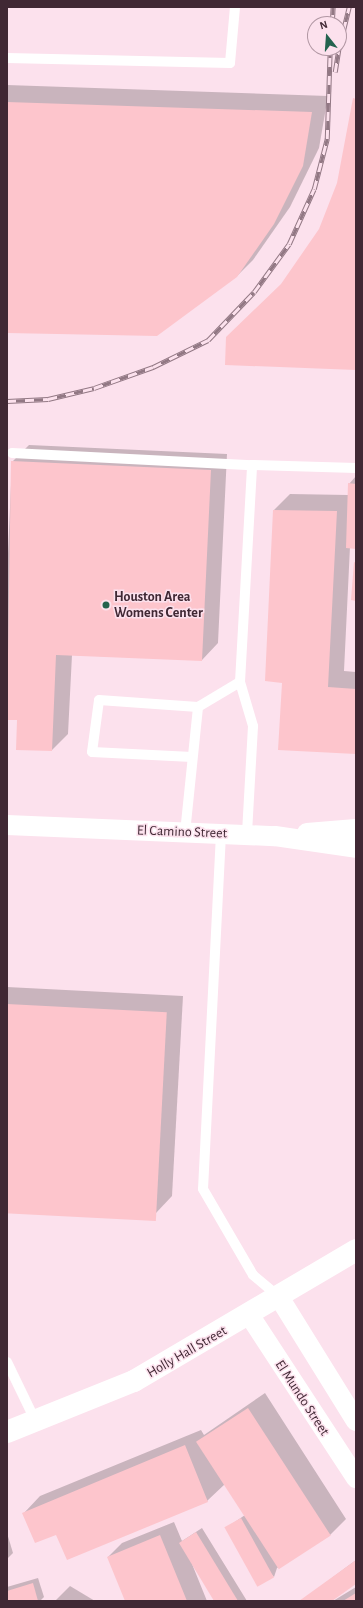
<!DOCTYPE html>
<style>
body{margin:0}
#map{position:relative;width:363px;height:1608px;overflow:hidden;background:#fce1ed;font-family:"Alegreya Sans",sans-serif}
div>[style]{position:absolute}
.shadow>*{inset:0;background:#0003}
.building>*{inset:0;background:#fdc5cc;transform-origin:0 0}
.service>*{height:10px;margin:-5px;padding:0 5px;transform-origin:5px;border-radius:5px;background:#fff}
.minor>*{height:20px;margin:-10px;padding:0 10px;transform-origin:10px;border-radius:10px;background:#fff}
.tertiary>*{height:22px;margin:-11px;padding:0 11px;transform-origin:11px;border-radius:11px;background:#fff}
.rail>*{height:4.5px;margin-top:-2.25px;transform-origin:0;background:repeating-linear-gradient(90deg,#fce1ed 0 9px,#927884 0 18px);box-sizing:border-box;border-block:1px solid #927884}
.dots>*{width:11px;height:11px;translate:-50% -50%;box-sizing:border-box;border:2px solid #fce1ed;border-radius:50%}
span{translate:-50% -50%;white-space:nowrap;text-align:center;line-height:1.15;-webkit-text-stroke:3px #fce1ed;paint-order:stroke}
.poi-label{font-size:14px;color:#402834;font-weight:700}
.left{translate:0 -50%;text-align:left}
.street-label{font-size:14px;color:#402834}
.frame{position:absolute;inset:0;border:8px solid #402834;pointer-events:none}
.north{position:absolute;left:307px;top:16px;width:40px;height:40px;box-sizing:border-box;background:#fce1ed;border:1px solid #b197a3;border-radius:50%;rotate:343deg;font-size:11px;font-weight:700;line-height:16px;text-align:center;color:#402834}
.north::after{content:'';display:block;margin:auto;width:14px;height:18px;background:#24634f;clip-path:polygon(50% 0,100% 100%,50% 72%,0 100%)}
</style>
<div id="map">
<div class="shadow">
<i style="clip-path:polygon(7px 85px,328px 96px,319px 148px,290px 207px,253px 260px,236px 277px,7px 332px)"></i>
<i style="clip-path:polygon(29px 445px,227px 454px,218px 643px,202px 660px,72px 655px,68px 734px,52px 750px,18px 719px,7px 719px,7px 576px,12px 462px)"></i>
<i style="clip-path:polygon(356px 476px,356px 548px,350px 547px,344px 671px,356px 672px,356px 753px,283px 682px,274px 510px,290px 494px,348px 495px,349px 484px)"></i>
<i style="clip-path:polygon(7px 987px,183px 996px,172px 1196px,156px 1213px,7px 1212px)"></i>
<i style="clip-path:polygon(265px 1393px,346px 1519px,329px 1536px,277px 1568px,274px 1577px,226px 1528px,245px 1515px,225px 1484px,207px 1501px,57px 1533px,24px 1513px,40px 1496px,201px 1430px,204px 1435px)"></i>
<i style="clip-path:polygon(174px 1522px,182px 1541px,202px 1528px,247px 1601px,216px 1601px,192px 1564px,207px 1601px,126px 1601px,108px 1557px,122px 1543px)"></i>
<i style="clip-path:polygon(7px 1533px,13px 1553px,7px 1559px)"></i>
<i style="clip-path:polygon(356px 1560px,356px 1583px,330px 1601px,301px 1601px)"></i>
<i style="clip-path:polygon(38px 1578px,44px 1597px,40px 1601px,7px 1601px,7px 1587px)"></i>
<i style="clip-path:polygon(70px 1586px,95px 1601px,55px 1601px)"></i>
<i style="clip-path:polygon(356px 1587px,356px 1601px,333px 1601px)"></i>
</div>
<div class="building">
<i style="clip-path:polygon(353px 98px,356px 99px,356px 370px,225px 365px,226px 337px,281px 284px,319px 229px,337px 183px)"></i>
<i style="clip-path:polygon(7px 102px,312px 112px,303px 166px,274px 224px,237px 277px,157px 336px,7px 333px)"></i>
<i style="clip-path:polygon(11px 461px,211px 470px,202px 661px,56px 655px,52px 751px,16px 750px,17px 720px,7px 720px)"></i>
<i style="clip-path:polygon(348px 483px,356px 484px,356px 549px,346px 548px)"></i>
<i style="clip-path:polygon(273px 510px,337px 511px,328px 687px,356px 689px,356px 754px,278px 750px,282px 683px,265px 681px)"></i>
<i style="clip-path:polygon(354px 562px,356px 563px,356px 601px,351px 600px)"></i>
<i style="left:7px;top:1004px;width:160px;height:209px;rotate:3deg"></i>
<i style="left:248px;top:1408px;width:152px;height:62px;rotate:57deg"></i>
<i style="clip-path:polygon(185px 1445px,208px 1502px,67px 1560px,56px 1535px,35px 1543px,22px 1513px)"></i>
<i style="left:241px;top:1518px;width:68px;height:19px;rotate:61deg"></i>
<i style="clip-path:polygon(196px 1532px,238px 1601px,214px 1601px,179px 1543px)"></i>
<i style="clip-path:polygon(160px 1535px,187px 1601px,125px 1601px,107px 1557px)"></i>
<i style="clip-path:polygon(356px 1560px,356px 1584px,332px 1601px,299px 1601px)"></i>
<i style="clip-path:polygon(33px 1583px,38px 1601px,7px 1601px,7px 1591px)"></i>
<i style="clip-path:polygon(356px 1593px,356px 1601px,343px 1601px)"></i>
</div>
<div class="service">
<i style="left:7px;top:58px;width:223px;rotate:1.3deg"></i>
<i style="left:230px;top:63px;width:56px;rotate:-84.9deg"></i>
<i style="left:12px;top:453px;width:240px;rotate:2.9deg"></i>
<i style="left:240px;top:682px;width:46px;rotate:73.5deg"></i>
<i style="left:253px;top:726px;width:109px;rotate:93.2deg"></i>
<i style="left:192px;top:757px;width:100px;rotate:-177.1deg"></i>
<i style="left:92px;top:752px;width:52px;rotate:-82.3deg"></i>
<i style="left:99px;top:700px;width:99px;rotate:4deg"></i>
<i style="left:185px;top:833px;width:127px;rotate:-84.1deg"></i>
<i style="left:198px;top:707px;width:49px;rotate:-30.8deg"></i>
<i style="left:240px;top:682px;width:217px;rotate:-86.8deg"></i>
<i style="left:252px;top:465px;width:104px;rotate:1.7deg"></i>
<i style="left:221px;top:834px;width:355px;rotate:92.9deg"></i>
<i style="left:203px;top:1189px;width:99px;rotate:59.8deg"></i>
<i style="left:253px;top:1275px;width:34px;rotate:40deg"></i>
<i style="left:7px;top:1362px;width:67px;rotate:64.2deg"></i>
</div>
<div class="minor">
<i style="left:7px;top:825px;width:268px;rotate:2.4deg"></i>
<i style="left:275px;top:836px;width:82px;rotate:8.4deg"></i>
<i style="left:307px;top:833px;width:49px;rotate:-4.7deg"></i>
<i style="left:279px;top:1297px;width:146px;rotate:58.2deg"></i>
<i style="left:250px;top:1316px;width:194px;rotate:56.8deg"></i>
</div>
<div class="tertiary">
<i style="left:7px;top:1432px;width:137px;rotate:-21.9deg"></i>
<i style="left:134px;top:1381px;width:258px;rotate:-30.5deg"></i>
</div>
<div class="rail">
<i style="left:332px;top:24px;width:17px;rotate:-87deg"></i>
<i style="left:339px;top:48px;width:42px;rotate:-76.3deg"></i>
<i style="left:335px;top:72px;width:24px;rotate:-81deg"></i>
<i style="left:7px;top:401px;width:41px;rotate:-2.8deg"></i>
<i style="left:48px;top:399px;width:47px;rotate:-13.4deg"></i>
<i style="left:94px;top:388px;width:63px;rotate:-19.6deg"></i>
<i style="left:153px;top:367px;width:61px;rotate:-26.1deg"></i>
<i style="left:208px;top:340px;width:66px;rotate:-46.2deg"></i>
<i style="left:254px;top:292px;width:59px;rotate:-53.9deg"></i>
<i style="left:289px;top:244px;width:60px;rotate:-65.6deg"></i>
<i style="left:314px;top:189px;width:52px;rotate:-75.4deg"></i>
<i style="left:327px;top:139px;width:91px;rotate:-88.1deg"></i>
</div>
<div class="dots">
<i style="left:106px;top:605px;background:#24634f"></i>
</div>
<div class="poi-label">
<span class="left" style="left:114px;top:605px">Houston Area<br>Womens Center</span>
</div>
<div class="street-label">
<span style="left:182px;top:832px;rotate:2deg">El Camino Street</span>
<span style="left:187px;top:1352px;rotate:-30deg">Holly Hall Street</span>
<span style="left:302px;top:1398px;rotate:57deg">El Mundo Street</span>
</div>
<div class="frame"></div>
<div class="north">N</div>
</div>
